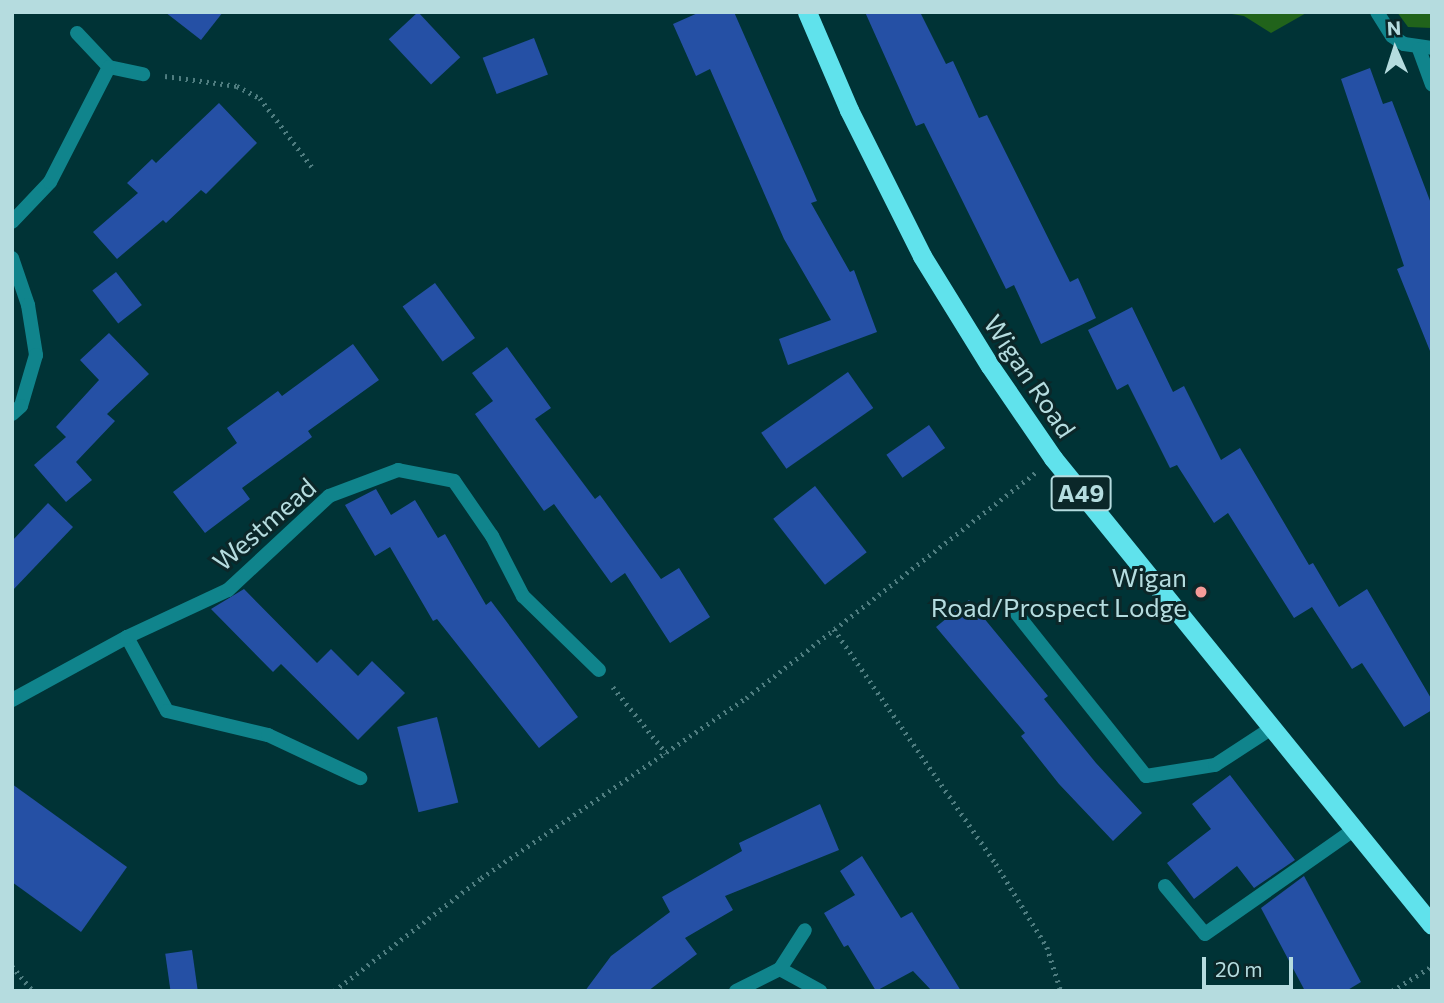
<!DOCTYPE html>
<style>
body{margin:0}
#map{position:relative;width:1444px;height:1003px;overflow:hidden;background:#003336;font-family:Commissioner,sans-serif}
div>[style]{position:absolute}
.green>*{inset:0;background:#21631b}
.building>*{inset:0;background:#2550a5;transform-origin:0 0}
.path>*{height:4.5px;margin-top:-2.25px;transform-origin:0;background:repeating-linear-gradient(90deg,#4f7d80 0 2px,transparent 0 7px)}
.service>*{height:14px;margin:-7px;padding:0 7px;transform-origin:7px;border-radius:7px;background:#10848c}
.minor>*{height:14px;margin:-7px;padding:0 7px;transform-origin:7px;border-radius:7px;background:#10848c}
.trunk>*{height:19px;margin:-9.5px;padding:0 9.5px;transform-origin:9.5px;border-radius:9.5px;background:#60e2ec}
.dots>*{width:19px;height:19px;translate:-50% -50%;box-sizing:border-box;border:4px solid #0b2729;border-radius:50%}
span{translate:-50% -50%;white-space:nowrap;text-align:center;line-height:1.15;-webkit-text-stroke:6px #0b2729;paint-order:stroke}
.shield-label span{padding:2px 5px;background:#0b2729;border:2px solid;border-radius:5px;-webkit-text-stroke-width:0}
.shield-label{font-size:24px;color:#b5dcdf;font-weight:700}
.street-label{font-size:26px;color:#b5dcdf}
.poi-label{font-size:26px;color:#b5dcdf}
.right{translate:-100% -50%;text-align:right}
.frame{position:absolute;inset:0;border:14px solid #b5dcdf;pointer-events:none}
.north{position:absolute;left:1360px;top:14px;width:70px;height:70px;-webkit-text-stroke:5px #0b2729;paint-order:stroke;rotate:357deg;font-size:19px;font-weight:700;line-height:28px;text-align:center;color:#b5dcdf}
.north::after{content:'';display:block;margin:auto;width:24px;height:32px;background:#b5dcdf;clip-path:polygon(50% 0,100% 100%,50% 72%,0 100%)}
.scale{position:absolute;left:1202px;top:957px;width:91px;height:32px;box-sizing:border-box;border:4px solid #b5dcdf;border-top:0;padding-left:9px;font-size:21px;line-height:24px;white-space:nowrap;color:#b5dcdf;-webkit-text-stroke:5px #0b2729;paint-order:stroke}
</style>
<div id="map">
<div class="green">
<i style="clip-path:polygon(1220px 12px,1308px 12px,1271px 33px,1244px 16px)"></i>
<i style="clip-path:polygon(1397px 12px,1432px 12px,1432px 28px,1408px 27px)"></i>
</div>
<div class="building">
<i style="clip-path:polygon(165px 12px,223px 12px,201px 40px)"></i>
<i style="left:418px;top:12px;width:62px;height:40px;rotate:47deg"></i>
<i style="clip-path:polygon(700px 12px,734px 12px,817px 201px,811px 203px,850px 272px,854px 270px,877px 332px,788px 365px,779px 339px,831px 320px,784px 239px,710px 69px,696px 76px,673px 24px)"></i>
<i style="clip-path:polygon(865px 12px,920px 12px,946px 64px,953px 61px,979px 118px,987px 115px,1070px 282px,1078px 278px,1096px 318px,1041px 344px,1014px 285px,1006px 289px,924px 123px,916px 126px)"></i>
<i style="left:534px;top:38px;width:39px;height:55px;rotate:69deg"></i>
<i style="clip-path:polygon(1370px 68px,1383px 104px,1392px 101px,1432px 206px,1432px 356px,1397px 269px,1404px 266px,1341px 79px)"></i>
<i style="clip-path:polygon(219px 103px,257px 143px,206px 194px,201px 190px,166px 223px,163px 220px,117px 259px,93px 232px,138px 193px,127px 183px,152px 159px,156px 163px)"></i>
<i style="left:116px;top:272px;width:42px;height:30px;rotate:52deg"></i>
<i style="left:435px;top:283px;width:68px;height:40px;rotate:54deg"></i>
<i style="clip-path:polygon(1132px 307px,1173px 392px,1184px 386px,1221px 460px,1240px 448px,1309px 565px,1313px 563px,1339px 607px,1367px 589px,1432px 700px,1432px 710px,1404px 727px,1362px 663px,1352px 669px,1312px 607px,1294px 618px,1228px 513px,1214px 523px,1177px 465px,1170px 468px,1128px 384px,1117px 390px,1088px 330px)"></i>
<i style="clip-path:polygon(109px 333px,149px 374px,107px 414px,115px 421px,76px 462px,92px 480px,66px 502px,34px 465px,66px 437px,56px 427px,99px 380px,80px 360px)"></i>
<i style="clip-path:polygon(353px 344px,379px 380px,308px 431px,312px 437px,242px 488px,250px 499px,205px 533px,173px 492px,237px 443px,227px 428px,278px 391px,282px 396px)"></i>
<i style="clip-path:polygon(507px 347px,551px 408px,535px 419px,595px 499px,600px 495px,661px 579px,679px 568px,710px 617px,670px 643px,625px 573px,611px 583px,554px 504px,544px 511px,475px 414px,493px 401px,472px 373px)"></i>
<i style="left:848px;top:372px;width:44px;height:106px;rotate:55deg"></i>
<i style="left:929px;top:425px;width:28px;height:52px;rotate:55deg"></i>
<i style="left:815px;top:486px;width:84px;height:53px;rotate:52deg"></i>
<i style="clip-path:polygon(376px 489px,391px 515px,415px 500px,438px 538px,445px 534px,486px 605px,491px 601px,578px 717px,539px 748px,437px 619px,433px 621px,390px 547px,375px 556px,345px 505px)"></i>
<i style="clip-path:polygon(48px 503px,73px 527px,12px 591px,12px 541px)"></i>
<i style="clip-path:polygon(244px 589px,317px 663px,331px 649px,358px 676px,372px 661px,405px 693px,358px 740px,281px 664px,273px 672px,211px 609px)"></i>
<i style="clip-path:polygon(969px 600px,1048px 696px,1044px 699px,1096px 763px,1142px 813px,1113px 841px,1059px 784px,1021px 736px,1025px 733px,936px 627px)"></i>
<i style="left:437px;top:717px;width:88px;height:41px;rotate:76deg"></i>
<i style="clip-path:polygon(1230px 775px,1295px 860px,1254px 888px,1237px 866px,1194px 899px,1167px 863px,1211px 829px,1192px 804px)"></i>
<i style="clip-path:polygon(12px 784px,127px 867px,81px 932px,12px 882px)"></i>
<i style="clip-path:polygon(820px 804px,839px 850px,725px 896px,733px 910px,685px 938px,697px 954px,648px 991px,585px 991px,611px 956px,670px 912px,662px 897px,742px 851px,739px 843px)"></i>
<i style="clip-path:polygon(862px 856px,901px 918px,912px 912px,961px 991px,932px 991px,913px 971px,876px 991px,848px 945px,844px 947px,824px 913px,855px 895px,840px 871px)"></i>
<i style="clip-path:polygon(1304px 876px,1361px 982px,1346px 991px,1305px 991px,1261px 908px)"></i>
<i style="left:192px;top:950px;width:41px;height:27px;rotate:82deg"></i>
</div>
<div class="path">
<i style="left:165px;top:76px;width:73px;rotate:7.9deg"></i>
<i style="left:237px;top:86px;width:26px;rotate:28deg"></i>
<i style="left:260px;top:98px;width:86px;rotate:53deg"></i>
<i style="left:834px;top:629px;width:285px;rotate:55.4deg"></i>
<i style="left:996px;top:864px;width:97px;rotate:58.4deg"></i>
<i style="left:1047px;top:947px;width:46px;rotate:72.3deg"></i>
<i style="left:613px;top:687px;width:85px;rotate:51.2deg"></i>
<i style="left:12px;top:966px;width:33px;rotate:50deg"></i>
<i style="left:334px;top:991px;width:185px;rotate:-37.5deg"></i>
<i style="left:481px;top:878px;width:320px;rotate:-34.2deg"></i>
<i style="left:746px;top:698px;width:368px;rotate:-37.9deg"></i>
<i style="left:1392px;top:991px;width:47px;rotate:-32deg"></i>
</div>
<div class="service">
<i style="left:1017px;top:614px;width:207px;rotate:51.5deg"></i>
<i style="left:1146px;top:776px;width:70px;rotate:-9.1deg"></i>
<i style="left:1215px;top:765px;width:68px;rotate:-33deg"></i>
<i style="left:1165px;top:886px;width:62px;rotate:50.2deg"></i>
<i style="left:1205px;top:934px;width:183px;rotate:-35deg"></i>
</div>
<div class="minor">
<i style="left:1377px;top:12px;width:28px;rotate:58deg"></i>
<i style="left:1392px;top:36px;width:14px;rotate:34deg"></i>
<i style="left:1404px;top:44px;width:28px;rotate:8deg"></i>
<i style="left:77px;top:33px;width:47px;rotate:46.7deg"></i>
<i style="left:109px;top:67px;width:35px;rotate:12deg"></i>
<i style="left:1419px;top:49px;width:38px;rotate:70deg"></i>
<i style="left:12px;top:222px;width:55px;rotate:-46.5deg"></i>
<i style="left:50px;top:182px;width:129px;rotate:-62.8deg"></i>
<i style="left:12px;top:258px;width:50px;rotate:71.2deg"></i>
<i style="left:28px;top:305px;width:51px;rotate:80.9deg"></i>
<i style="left:36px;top:355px;width:53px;rotate:106.4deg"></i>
<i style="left:21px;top:406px;width:12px;rotate:138deg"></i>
<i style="left:127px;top:637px;width:84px;rotate:61.6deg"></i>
<i style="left:167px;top:711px;width:104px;rotate:13.4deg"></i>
<i style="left:268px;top:735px;width:102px;rotate:25.1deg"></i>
<i style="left:12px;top:700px;width:131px;rotate:-28.7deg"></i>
<i style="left:127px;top:637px;width:111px;rotate:-25deg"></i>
<i style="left:228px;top:590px;width:138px;rotate:-42.9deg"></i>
<i style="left:329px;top:496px;width:74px;rotate:-20.6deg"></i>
<i style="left:398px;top:470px;width:57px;rotate:11.1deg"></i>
<i style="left:454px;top:481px;width:67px;rotate:55.4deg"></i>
<i style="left:492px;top:536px;width:68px;rotate:62.7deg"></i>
<i style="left:523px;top:596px;width:106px;rotate:44.2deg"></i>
<i style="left:780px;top:969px;width:46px;rotate:28.8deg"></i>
<i style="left:736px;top:991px;width:49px;rotate:-26.6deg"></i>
<i style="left:780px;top:969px;width:46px;rotate:-57.3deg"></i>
</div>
<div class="trunk">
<i style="left:807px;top:12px;width:107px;rotate:66.8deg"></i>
<i style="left:849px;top:110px;width:163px;rotate:63.4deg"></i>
<i style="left:922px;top:256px;width:129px;rotate:58.3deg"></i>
<i style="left:990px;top:366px;width:112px;rotate:55.6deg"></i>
<i style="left:1053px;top:458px;width:601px;rotate:50.94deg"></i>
</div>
<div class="dots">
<i style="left:1201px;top:592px;background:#f59b98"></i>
</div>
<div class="shield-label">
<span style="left:1081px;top:493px">A49</span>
</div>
<div class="street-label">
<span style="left:1030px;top:376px;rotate:56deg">Wigan Road</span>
<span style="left:264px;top:524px;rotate:-41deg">Westmead</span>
</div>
<div class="poi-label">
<span class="right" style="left:1187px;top:592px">Wigan<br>Road/Prospect Lodge</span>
</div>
<div class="frame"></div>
<div class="north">N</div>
<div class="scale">20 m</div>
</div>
